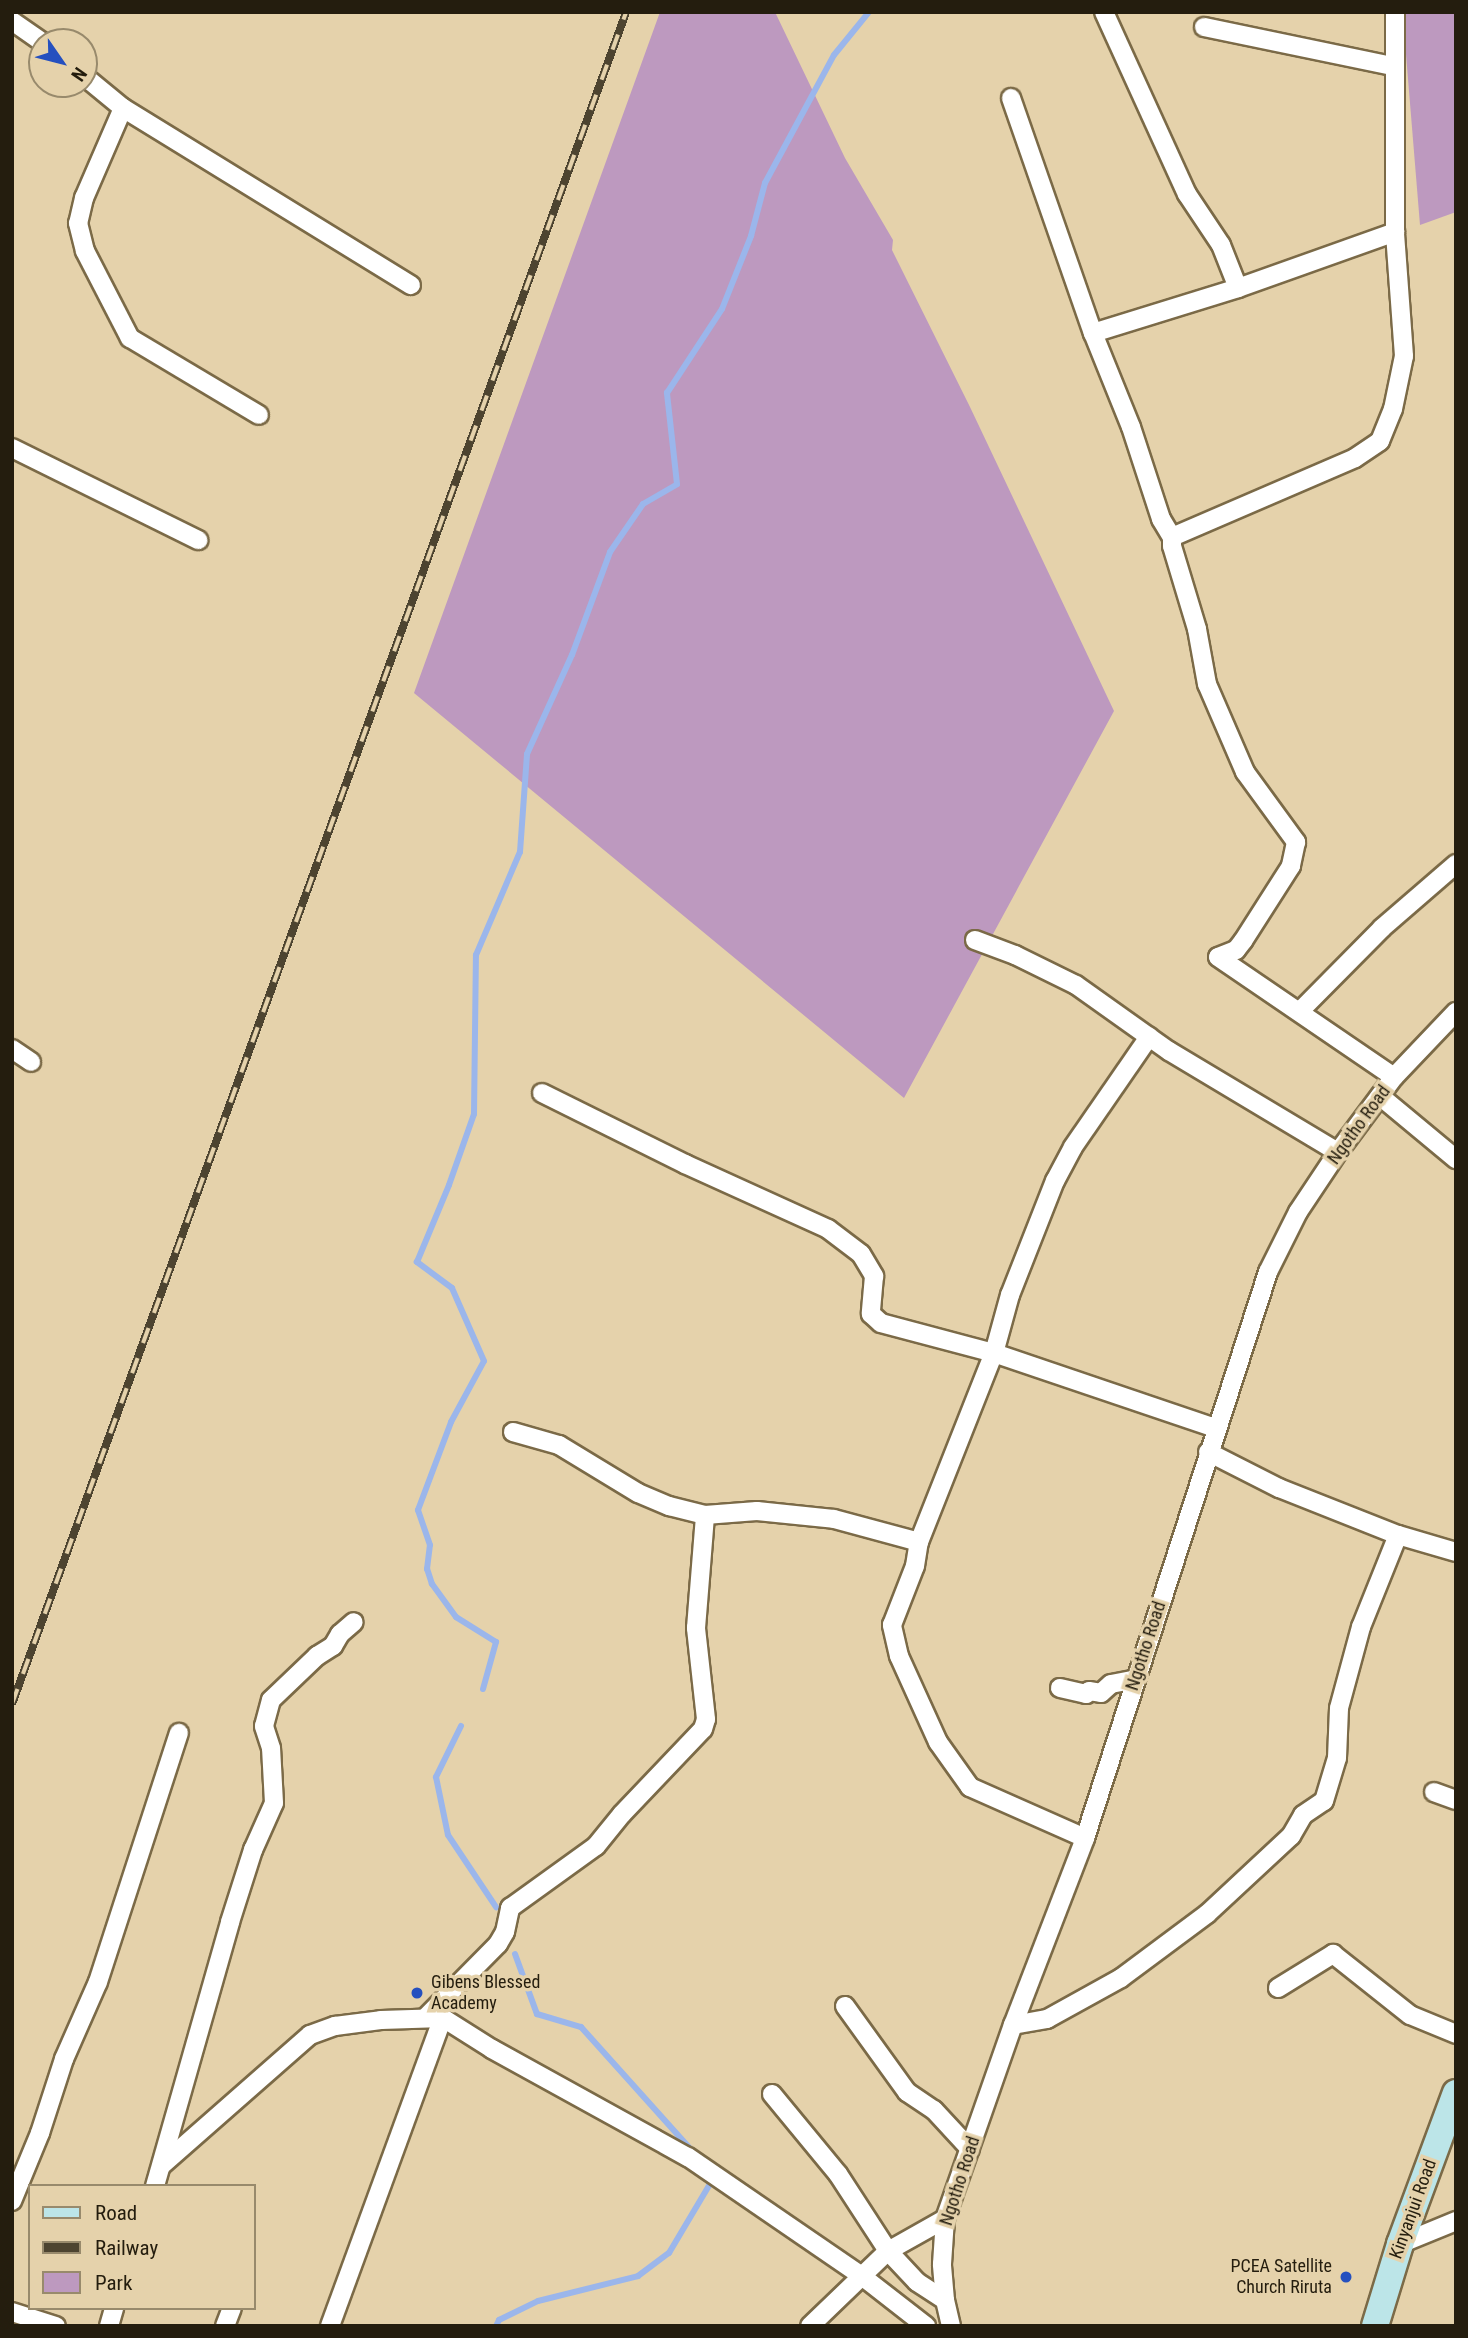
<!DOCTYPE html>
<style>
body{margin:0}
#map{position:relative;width:1468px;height:2338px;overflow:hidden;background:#e5d2ab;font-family:"Roboto Condensed",sans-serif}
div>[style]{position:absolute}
.green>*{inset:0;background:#bd99bf}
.stream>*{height:6px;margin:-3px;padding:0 3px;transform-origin:3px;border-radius:3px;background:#9bb6eb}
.roads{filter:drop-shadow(2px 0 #7b6a47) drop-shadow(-2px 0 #7b6a47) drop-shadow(0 2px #7b6a47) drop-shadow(0 -2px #7b6a47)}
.minor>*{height:18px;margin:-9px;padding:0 9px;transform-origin:9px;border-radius:9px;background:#fff}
.secondary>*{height:26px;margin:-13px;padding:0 13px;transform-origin:13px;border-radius:13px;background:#bce5e8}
.rail>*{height:8px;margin-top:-4px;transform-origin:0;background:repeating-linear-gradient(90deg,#e5d2ab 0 16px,#4d4430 0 32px);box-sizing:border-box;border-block:2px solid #4d4430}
.dots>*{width:19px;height:19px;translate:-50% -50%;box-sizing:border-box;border:4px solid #e5d2ab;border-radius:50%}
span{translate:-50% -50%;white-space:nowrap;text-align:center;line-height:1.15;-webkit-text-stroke:7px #e5d2ab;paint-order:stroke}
.street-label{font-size:18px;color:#241d0e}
.poi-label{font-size:18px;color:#241d0e}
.left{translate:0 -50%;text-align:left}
.right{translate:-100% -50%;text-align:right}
.frame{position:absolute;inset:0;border:14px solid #241d0e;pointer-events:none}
.legend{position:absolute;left:28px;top:2184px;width:228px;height:126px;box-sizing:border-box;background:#e5d2ab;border:2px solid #988a6c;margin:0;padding:9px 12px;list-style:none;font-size:21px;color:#241d0e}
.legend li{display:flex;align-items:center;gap:14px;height:35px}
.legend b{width:35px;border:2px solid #988a6c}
.north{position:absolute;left:28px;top:28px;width:70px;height:70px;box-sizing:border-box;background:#e5d2ab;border:2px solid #988a6c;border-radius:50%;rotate:125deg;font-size:19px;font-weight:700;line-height:28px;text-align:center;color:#241d0e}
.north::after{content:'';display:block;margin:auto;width:24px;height:32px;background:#2550bf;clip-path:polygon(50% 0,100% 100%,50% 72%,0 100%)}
</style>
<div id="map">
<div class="green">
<i style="clip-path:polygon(660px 12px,775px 12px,845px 158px,893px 240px,892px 250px,970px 407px,1114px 711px,904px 1098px,414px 693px)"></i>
<i style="clip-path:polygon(1405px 12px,1456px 12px,1456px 212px,1420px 225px,1404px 30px)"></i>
</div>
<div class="stream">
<i style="left:483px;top:1689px;width:49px;rotate:-74.5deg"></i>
<i style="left:496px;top:1642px;width:47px;rotate:-148deg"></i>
<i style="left:456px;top:1617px;width:41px;rotate:-126deg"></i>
<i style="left:432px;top:1584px;width:16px;rotate:-108deg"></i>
<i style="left:427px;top:1569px;width:24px;rotate:-83deg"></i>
<i style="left:430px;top:1545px;width:37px;rotate:-109deg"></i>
<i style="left:418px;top:1510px;width:94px;rotate:-69.4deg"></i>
<i style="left:451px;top:1422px;width:69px;rotate:-61.6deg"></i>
<i style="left:484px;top:1361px;width:80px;rotate:-113.7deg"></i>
<i style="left:452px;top:1288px;width:44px;rotate:-143.4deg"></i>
<i style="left:417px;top:1262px;width:83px;rotate:-67.4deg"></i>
<i style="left:449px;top:1185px;width:75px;rotate:-70.6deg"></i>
<i style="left:474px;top:1114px;width:159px;rotate:-89.3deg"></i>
<i style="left:476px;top:955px;width:112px;rotate:-66.9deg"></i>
<i style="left:520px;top:852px;width:98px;rotate:-85.9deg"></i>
<i style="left:527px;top:754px;width:109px;rotate:-65.6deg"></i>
<i style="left:572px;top:655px;width:110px;rotate:-69.7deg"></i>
<i style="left:610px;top:552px;width:58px;rotate:-55.5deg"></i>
<i style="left:643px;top:504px;width:39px;rotate:-30deg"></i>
<i style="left:677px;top:484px;width:92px;rotate:-96.3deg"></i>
<i style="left:667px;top:393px;width:100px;rotate:-56.8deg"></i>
<i style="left:722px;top:309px;width:79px;rotate:-68.3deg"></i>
<i style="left:751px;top:236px;width:55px;rotate:-75.2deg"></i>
<i style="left:765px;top:183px;width:145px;rotate:-61.7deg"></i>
<i style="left:834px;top:55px;width:55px;rotate:-50.9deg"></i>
<i style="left:461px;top:1726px;width:57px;rotate:116.1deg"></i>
<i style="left:436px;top:1777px;width:59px;rotate:78.3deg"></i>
<i style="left:448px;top:1835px;width:87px;rotate:56.3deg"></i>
<i style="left:515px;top:1954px;width:64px;rotate:69.9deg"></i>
<i style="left:537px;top:2014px;width:46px;rotate:16.5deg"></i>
<i style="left:581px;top:2027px;width:168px;rotate:48.1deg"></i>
<i style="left:496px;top:2326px;width:7px;rotate:-63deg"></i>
<i style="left:499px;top:2320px;width:43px;rotate:-26deg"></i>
<i style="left:538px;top:2301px;width:103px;rotate:-14deg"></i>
<i style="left:638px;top:2276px;width:39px;rotate:-37deg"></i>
<i style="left:669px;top:2253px;width:86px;rotate:-59.3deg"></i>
</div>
<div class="roads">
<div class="minor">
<i style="left:1104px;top:12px;width:200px;rotate:65.5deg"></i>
<i style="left:1187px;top:194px;width:61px;rotate:56.3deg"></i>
<i style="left:1221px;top:245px;width:46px;rotate:68.4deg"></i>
<i style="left:12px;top:21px;width:37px;rotate:35deg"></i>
<i style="left:1204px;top:27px;width:193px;rotate:11.7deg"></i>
<i style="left:84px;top:76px;width:50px;rotate:39.4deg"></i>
<i style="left:123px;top:108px;width:338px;rotate:31.6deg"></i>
<i style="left:1011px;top:98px;width:249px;rotate:70.8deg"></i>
<i style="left:1093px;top:333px;width:101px;rotate:68deg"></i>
<i style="left:1131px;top:427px;width:97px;rotate:71.9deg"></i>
<i style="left:1161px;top:519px;width:21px;rotate:59deg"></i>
<i style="left:1172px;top:537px;width:9px;rotate:90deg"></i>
<i style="left:1172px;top:546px;width:87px;rotate:73.2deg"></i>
<i style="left:1197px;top:629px;width:56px;rotate:79.7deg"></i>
<i style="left:1207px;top:684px;width:96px;rotate:66.6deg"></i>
<i style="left:1245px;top:772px;width:87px;rotate:53.9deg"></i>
<i style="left:1296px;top:842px;width:25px;rotate:102deg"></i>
<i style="left:1291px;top:866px;width:89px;rotate:122.6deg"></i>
<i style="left:1243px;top:941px;width:11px;rotate:128deg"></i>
<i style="left:1236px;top:950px;width:19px;rotate:159deg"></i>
<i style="left:1218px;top:957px;width:213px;rotate:34.3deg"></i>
<i style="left:123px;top:108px;width:98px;rotate:113.4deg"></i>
<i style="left:84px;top:198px;width:26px;rotate:103deg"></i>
<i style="left:78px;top:223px;width:29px;rotate:76deg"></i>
<i style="left:85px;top:251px;width:98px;rotate:62.7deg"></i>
<i style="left:130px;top:338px;width:150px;rotate:30.8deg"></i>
<i style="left:1093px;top:333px;width:152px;rotate:-17.2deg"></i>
<i style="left:1238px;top:288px;width:167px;rotate:-19.6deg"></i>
<i style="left:12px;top:448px;width:208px;rotate:26.3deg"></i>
<i style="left:1172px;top:537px;width:199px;rotate:-23.3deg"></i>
<i style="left:1355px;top:458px;width:30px;rotate:-34deg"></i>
<i style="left:1380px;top:441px;width:35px;rotate:-68deg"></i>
<i style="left:1393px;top:409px;width:54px;rotate:-78.3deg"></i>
<i style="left:1404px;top:356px;width:124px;rotate:-94.2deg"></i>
<i style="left:1395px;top:232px;width:220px;rotate:-90deg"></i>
<i style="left:975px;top:940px;width:43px;rotate:20.6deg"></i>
<i style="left:1015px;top:955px;width:68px;rotate:26.2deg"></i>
<i style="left:1076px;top:985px;width:114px;rotate:35.4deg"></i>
<i style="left:1169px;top:1051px;width:197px;rotate:30.9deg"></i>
<i style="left:1300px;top:1011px;width:117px;rotate:-45.3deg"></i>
<i style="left:1382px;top:928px;width:98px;rotate:-40.9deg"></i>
<i style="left:12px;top:1049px;width:23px;rotate:34deg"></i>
<i style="left:542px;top:1093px;width:160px;rotate:26.4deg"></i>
<i style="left:685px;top:1164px;width:157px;rotate:24.4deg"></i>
<i style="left:828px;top:1229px;width:41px;rotate:37.1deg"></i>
<i style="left:861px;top:1254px;width:26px;rotate:59deg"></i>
<i style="left:874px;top:1276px;width:38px;rotate:95deg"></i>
<i style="left:871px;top:1314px;width:13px;rotate:42deg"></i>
<i style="left:881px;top:1323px;width:117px;rotate:14.9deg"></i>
<i style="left:994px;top:1353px;width:234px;rotate:18.7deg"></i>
<i style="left:1380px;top:1096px;width:99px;rotate:39.7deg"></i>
<i style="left:513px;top:1432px;width:48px;rotate:15.8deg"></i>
<i style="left:559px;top:1445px;width:92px;rotate:31.3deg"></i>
<i style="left:638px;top:1493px;width:34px;rotate:23deg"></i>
<i style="left:669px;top:1506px;width:37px;rotate:14deg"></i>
<i style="left:705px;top:1515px;width:52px;rotate:-4.4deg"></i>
<i style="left:757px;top:1511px;width:77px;rotate:5.9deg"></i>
<i style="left:834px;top:1519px;width:88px;rotate:15.1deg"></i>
<i style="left:1208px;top:1452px;width:80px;rotate:26.9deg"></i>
<i style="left:1279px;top:1488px;width:128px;rotate:21.6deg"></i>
<i style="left:1398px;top:1535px;width:60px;rotate:16.3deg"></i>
<i style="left:1060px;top:1688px;width:27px;rotate:13deg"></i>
<i style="left:1086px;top:1694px;width:4px;rotate:-45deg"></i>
<i style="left:1089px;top:1691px;width:12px;rotate:9deg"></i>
<i style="left:1101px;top:1693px;width:13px;rotate:-42deg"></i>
<i style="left:1111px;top:1684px;width:25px;rotate:-11deg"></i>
<i style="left:1434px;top:1792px;width:23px;rotate:20deg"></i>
<i style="left:1085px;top:1838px;width:126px;rotate:-156.1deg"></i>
<i style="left:970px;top:1787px;width:55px;rotate:-125.4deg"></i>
<i style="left:938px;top:1742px;width:94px;rotate:-114.4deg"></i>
<i style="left:899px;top:1656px;width:32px;rotate:-103deg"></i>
<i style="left:892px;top:1625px;width:63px;rotate:-68.7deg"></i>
<i style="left:915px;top:1566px;width:24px;rotate:-81deg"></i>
<i style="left:919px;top:1542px;width:203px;rotate:-68.4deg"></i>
<i style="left:994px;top:1353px;width:60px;rotate:-74.6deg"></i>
<i style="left:1010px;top:1295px;width:123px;rotate:-68.5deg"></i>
<i style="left:1055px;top:1181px;width:38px;rotate:-62deg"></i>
<i style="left:1073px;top:1147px;width:134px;rotate:-55.4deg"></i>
<i style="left:1278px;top:1988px;width:65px;rotate:-31.7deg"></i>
<i style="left:1333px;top:1954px;width:98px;rotate:38.4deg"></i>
<i style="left:1410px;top:2015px;width:50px;rotate:22.4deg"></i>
<i style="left:845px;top:2006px;width:106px;rotate:54.2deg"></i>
<i style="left:907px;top:2092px;width:32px;rotate:34deg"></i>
<i style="left:934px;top:2110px;width:53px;rotate:47.3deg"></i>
<i style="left:425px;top:2018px;width:104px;rotate:-45.4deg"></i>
<i style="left:498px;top:1944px;width:14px;rotate:-60deg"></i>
<i style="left:505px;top:1932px;width:25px;rotate:-78deg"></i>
<i style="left:510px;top:1908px;width:106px;rotate:-35.8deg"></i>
<i style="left:596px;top:1846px;width:41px;rotate:-50.9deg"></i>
<i style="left:622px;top:1814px;width:117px;rotate:-46.4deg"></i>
<i style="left:703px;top:1729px;width:10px;rotate:-73deg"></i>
<i style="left:706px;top:1719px;width:92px;rotate:-96.3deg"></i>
<i style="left:696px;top:1628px;width:113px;rotate:-85.4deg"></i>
<i style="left:1013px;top:2025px;width:35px;rotate:-10deg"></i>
<i style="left:1047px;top:2019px;width:85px;rotate:-29deg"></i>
<i style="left:1121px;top:1978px;width:107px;rotate:-36.7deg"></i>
<i style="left:1207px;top:1914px;width:115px;rotate:-42.9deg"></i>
<i style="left:1291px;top:1836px;width:24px;rotate:-60deg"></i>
<i style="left:1303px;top:1815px;width:25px;rotate:-34deg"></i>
<i style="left:1324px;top:1801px;width:45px;rotate:-73.2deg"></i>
<i style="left:1337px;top:1758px;width:50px;rotate:-87.7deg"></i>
<i style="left:1339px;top:1708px;width:84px;rotate:-74.8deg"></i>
<i style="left:1361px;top:1627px;width:99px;rotate:-68.1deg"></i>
<i style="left:772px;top:2094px;width:104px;rotate:50.5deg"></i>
<i style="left:838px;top:2174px;width:92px;rotate:57deg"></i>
<i style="left:888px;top:2251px;width:42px;rotate:46.9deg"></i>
<i style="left:917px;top:2282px;width:33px;rotate:33deg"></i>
<i style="left:162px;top:2165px;width:197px;rotate:-41.3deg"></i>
<i style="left:310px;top:2035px;width:27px;rotate:-20deg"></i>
<i style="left:335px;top:2026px;width:46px;rotate:-7.4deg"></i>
<i style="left:381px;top:2020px;width:62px;rotate:-1.8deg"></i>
<i style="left:443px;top:2018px;width:58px;rotate:32.3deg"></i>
<i style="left:492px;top:2049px;width:224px;rotate:28.9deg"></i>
<i style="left:688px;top:2157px;width:212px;rotate:34.4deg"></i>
<i style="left:863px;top:2277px;width:80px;rotate:37.9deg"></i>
<i style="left:155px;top:2186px;width:274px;rotate:-74.1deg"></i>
<i style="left:230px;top:1922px;width:76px;rotate:-72.3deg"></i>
<i style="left:253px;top:1850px;width:51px;rotate:-65.9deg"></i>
<i style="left:274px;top:1803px;width:55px;rotate:-93.1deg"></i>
<i style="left:271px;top:1748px;width:23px;rotate:-108deg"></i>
<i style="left:264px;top:1726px;width:27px;rotate:-75deg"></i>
<i style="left:271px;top:1700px;width:64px;rotate:-43.7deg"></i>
<i style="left:317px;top:1656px;width:19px;rotate:-32deg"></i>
<i style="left:333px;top:1646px;width:14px;rotate:-60deg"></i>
<i style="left:340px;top:1634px;width:18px;rotate:-41deg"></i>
<i style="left:12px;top:2201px;width:74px;rotate:-67.6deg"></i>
<i style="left:40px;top:2133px;width:78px;rotate:-72deg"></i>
<i style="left:64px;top:2059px;width:84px;rotate:-66.2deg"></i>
<i style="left:98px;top:1982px;width:262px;rotate:-72deg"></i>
<i style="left:1400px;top:2244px;width:61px;rotate:-22.3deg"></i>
<i style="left:12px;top:2312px;width:46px;rotate:17.7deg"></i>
<i style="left:109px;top:2326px;width:19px;rotate:-74deg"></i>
<i style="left:225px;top:2326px;width:19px;rotate:-69deg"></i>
<i style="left:330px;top:2326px;width:328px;rotate:-69.9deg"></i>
<i style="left:810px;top:2326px;width:108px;rotate:-43.9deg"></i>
<i style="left:888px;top:2251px;width:65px;rotate:-29.3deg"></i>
<i style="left:951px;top:2326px;width:27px;rotate:-103deg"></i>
<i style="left:945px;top:2300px;width:36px;rotate:-95deg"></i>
<i style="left:942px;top:2264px;width:45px;rotate:-86.2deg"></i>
<i style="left:945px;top:2219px;width:206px;rotate:-70.7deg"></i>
<i style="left:1013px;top:2025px;width:200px;rotate:-68.9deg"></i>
<i style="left:1085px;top:1838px;width:595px;rotate:-72.08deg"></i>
<i style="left:1268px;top:1272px;width:67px;rotate:-63.4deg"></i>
<i style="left:1298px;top:1212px;width:72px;rotate:-56.3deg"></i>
<i style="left:1338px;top:1152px;width:94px;rotate:-53.3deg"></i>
<i style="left:1394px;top:1077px;width:90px;rotate:-46.4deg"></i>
</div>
<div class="secondary">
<i style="left:1375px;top:2326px;width:86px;rotate:-73deg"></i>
<i style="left:1400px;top:2244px;width:161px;rotate:-69.7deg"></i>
</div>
</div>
<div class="rail">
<i style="left:12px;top:1704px;width:1800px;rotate:-70.05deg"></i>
</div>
<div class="dots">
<i style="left:417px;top:1993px;background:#2550bf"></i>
<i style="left:1346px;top:2277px;background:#2550bf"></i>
</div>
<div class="street-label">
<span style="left:1359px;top:1125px;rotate:-54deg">Ngotho Road</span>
<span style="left:1146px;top:1646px;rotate:-72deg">Ngotho Road</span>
<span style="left:960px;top:2181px;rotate:-72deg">Ngotho Road</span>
<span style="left:1413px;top:2209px;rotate:-70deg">Kinyanjui Road</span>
</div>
<div class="poi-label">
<span class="left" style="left:431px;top:1993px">Gibens Blessed<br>Academy</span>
<span class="right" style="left:1332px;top:2277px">PCEA Satellite<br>Church Riruta</span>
</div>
<div class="frame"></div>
<ul class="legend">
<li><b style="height:9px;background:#bce5e8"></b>Road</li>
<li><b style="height:9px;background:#4d4430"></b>Railway</li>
<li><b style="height:19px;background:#bd99bf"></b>Park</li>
</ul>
<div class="north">N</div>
</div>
